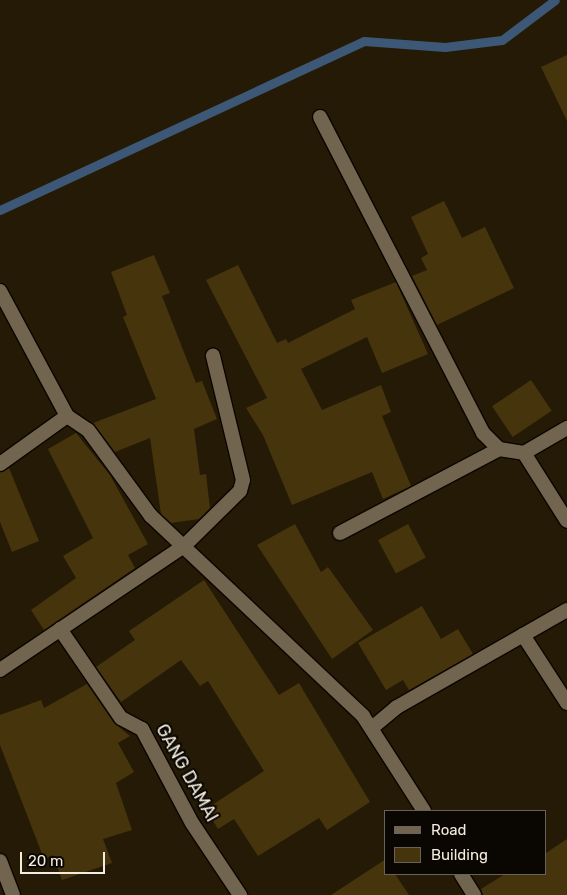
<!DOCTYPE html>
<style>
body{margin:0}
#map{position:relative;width:567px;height:895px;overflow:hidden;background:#241a06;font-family:Rubik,sans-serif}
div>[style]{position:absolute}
.stream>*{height:9px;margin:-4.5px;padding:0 4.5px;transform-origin:4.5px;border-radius:4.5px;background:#3d5876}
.building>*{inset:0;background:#46340c;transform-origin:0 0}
.roads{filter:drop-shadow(1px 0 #0d0500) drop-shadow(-1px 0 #0d0500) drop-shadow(0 1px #0d0500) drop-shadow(0 -1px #0d0500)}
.minor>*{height:14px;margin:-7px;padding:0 7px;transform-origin:7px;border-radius:7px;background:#71654f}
span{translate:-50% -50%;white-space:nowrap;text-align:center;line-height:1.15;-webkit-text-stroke:4px #0a0601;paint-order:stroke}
.street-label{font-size:18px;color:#f3ece0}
.legend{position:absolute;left:384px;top:810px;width:162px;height:65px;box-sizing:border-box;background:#0a0601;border:1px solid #67625a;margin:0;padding:6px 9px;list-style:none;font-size:15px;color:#f3ece0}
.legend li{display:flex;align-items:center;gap:10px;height:25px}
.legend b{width:25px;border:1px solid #67625a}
.scale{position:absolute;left:20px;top:852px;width:85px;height:22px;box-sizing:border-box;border:2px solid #f3ece0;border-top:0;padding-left:6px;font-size:15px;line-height:18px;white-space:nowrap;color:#f3ece0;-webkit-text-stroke:4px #0a0601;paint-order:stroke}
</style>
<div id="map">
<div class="stream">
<i style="left:0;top:210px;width:401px;rotate:-24.9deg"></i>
<i style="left:364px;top:41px;width:81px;rotate:4.2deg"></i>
<i style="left:445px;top:47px;width:57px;rotate:-7deg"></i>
<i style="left:502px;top:40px;width:66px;rotate:-37deg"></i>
</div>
<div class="building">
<i style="clip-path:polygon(567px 55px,567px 121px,541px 67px)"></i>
<i style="clip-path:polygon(444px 201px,462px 238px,485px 227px,514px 288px,437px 325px,412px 276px,427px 270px,421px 258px,428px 254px,411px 217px)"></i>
<i style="clip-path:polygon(154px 255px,170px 293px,162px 296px,196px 383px,202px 381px,217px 419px,194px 429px,200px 475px,206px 474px,210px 508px,199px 519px,171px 523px,161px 514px,150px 438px,115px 452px,93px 423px,156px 399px,123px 317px,127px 315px,111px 272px)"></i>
<i style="clip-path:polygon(238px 265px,277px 343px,286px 339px,288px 343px,355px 309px,351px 300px,396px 282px,428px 354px,382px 373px,367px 337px,301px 369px,322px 410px,381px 385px,391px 412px,382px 416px,411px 486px,383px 499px,372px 472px,292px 505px,263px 435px,246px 408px,267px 398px,206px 280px)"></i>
<i style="left:531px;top:380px;width:37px;height:47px;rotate:56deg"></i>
<i style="clip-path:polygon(76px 433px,110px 475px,148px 544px,128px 555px,135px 568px,44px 630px,31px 610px,76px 578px,63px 556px,93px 538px,48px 449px)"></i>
<i style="clip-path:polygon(9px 468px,39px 541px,12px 552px,0 522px,0 473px)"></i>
<i style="clip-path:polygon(295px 524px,321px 572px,328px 567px,373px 630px,332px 659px,257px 545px)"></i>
<i style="left:408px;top:524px;width:38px;height:34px;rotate:62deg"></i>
<i style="clip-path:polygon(204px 580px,279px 695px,299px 683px,370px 802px,327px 830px,319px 818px,258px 856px,234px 819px,218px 829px,206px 809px,264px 771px,208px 681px,200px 686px,181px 660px,121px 702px,96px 667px,135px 640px,129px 631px)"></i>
<i style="clip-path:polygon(422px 606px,441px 639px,458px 629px,473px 654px,409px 690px,403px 680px,386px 690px,358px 643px)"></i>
<i style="clip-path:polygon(87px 684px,114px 723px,130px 736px,118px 743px,134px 772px,116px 783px,132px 830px,103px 839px,112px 863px,62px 880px,53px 855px,44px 859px,0 745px,0 715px,41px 700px,44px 708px)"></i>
<i style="clip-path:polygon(567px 839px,567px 895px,483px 895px,481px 889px,505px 874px,546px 874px,546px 853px)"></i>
<i style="clip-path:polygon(386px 859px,386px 874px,395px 874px,409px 895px,331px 895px)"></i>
</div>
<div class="roads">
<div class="minor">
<i style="left:320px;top:117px;width:356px;rotate:62.7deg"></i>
<i style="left:483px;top:433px;width:23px;rotate:45deg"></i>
<i style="left:499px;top:449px;width:25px;rotate:9deg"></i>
<i style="left:524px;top:453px;width:80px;rotate:57.7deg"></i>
<i style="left:0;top:291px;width:142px;rotate:61.8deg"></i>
<i style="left:67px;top:416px;width:25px;rotate:34deg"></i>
<i style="left:88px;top:430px;width:107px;rotate:53.8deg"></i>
<i style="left:151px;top:516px;width:291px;rotate:43.3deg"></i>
<i style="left:363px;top:716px;width:113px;rotate:57.3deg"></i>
<i style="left:524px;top:453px;width:50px;rotate:-30.2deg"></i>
<i style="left:0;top:464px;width:82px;rotate:-35.6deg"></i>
<i style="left:340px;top:533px;width:180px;rotate:-27.8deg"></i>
<i style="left:60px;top:629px;width:108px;rotate:55.6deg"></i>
<i style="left:121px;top:718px;width:24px;rotate:28deg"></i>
<i style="left:142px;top:729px;width:106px;rotate:62deg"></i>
<i style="left:192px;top:823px;width:87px;rotate:56.3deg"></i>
<i style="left:523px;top:635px;width:81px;rotate:57.1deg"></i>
<i style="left:0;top:670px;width:222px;rotate:-34deg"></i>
<i style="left:184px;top:546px;width:78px;rotate:-44.5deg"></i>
<i style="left:240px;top:491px;width:11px;rotate:-75deg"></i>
<i style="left:243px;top:480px;width:128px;rotate:-103.6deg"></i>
<i style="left:373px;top:727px;width:31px;rotate:-40deg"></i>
<i style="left:397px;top:707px;width:196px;rotate:-29.7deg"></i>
<i style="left:0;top:861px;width:36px;rotate:69deg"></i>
<i style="left:461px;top:874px;width:25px;rotate:58deg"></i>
</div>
</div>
<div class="street-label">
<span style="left:187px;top:773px;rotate:61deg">GANG DAMAI</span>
</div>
<ul class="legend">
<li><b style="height:6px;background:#71654f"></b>Road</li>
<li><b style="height:14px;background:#46340c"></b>Building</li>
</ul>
<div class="scale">20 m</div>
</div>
